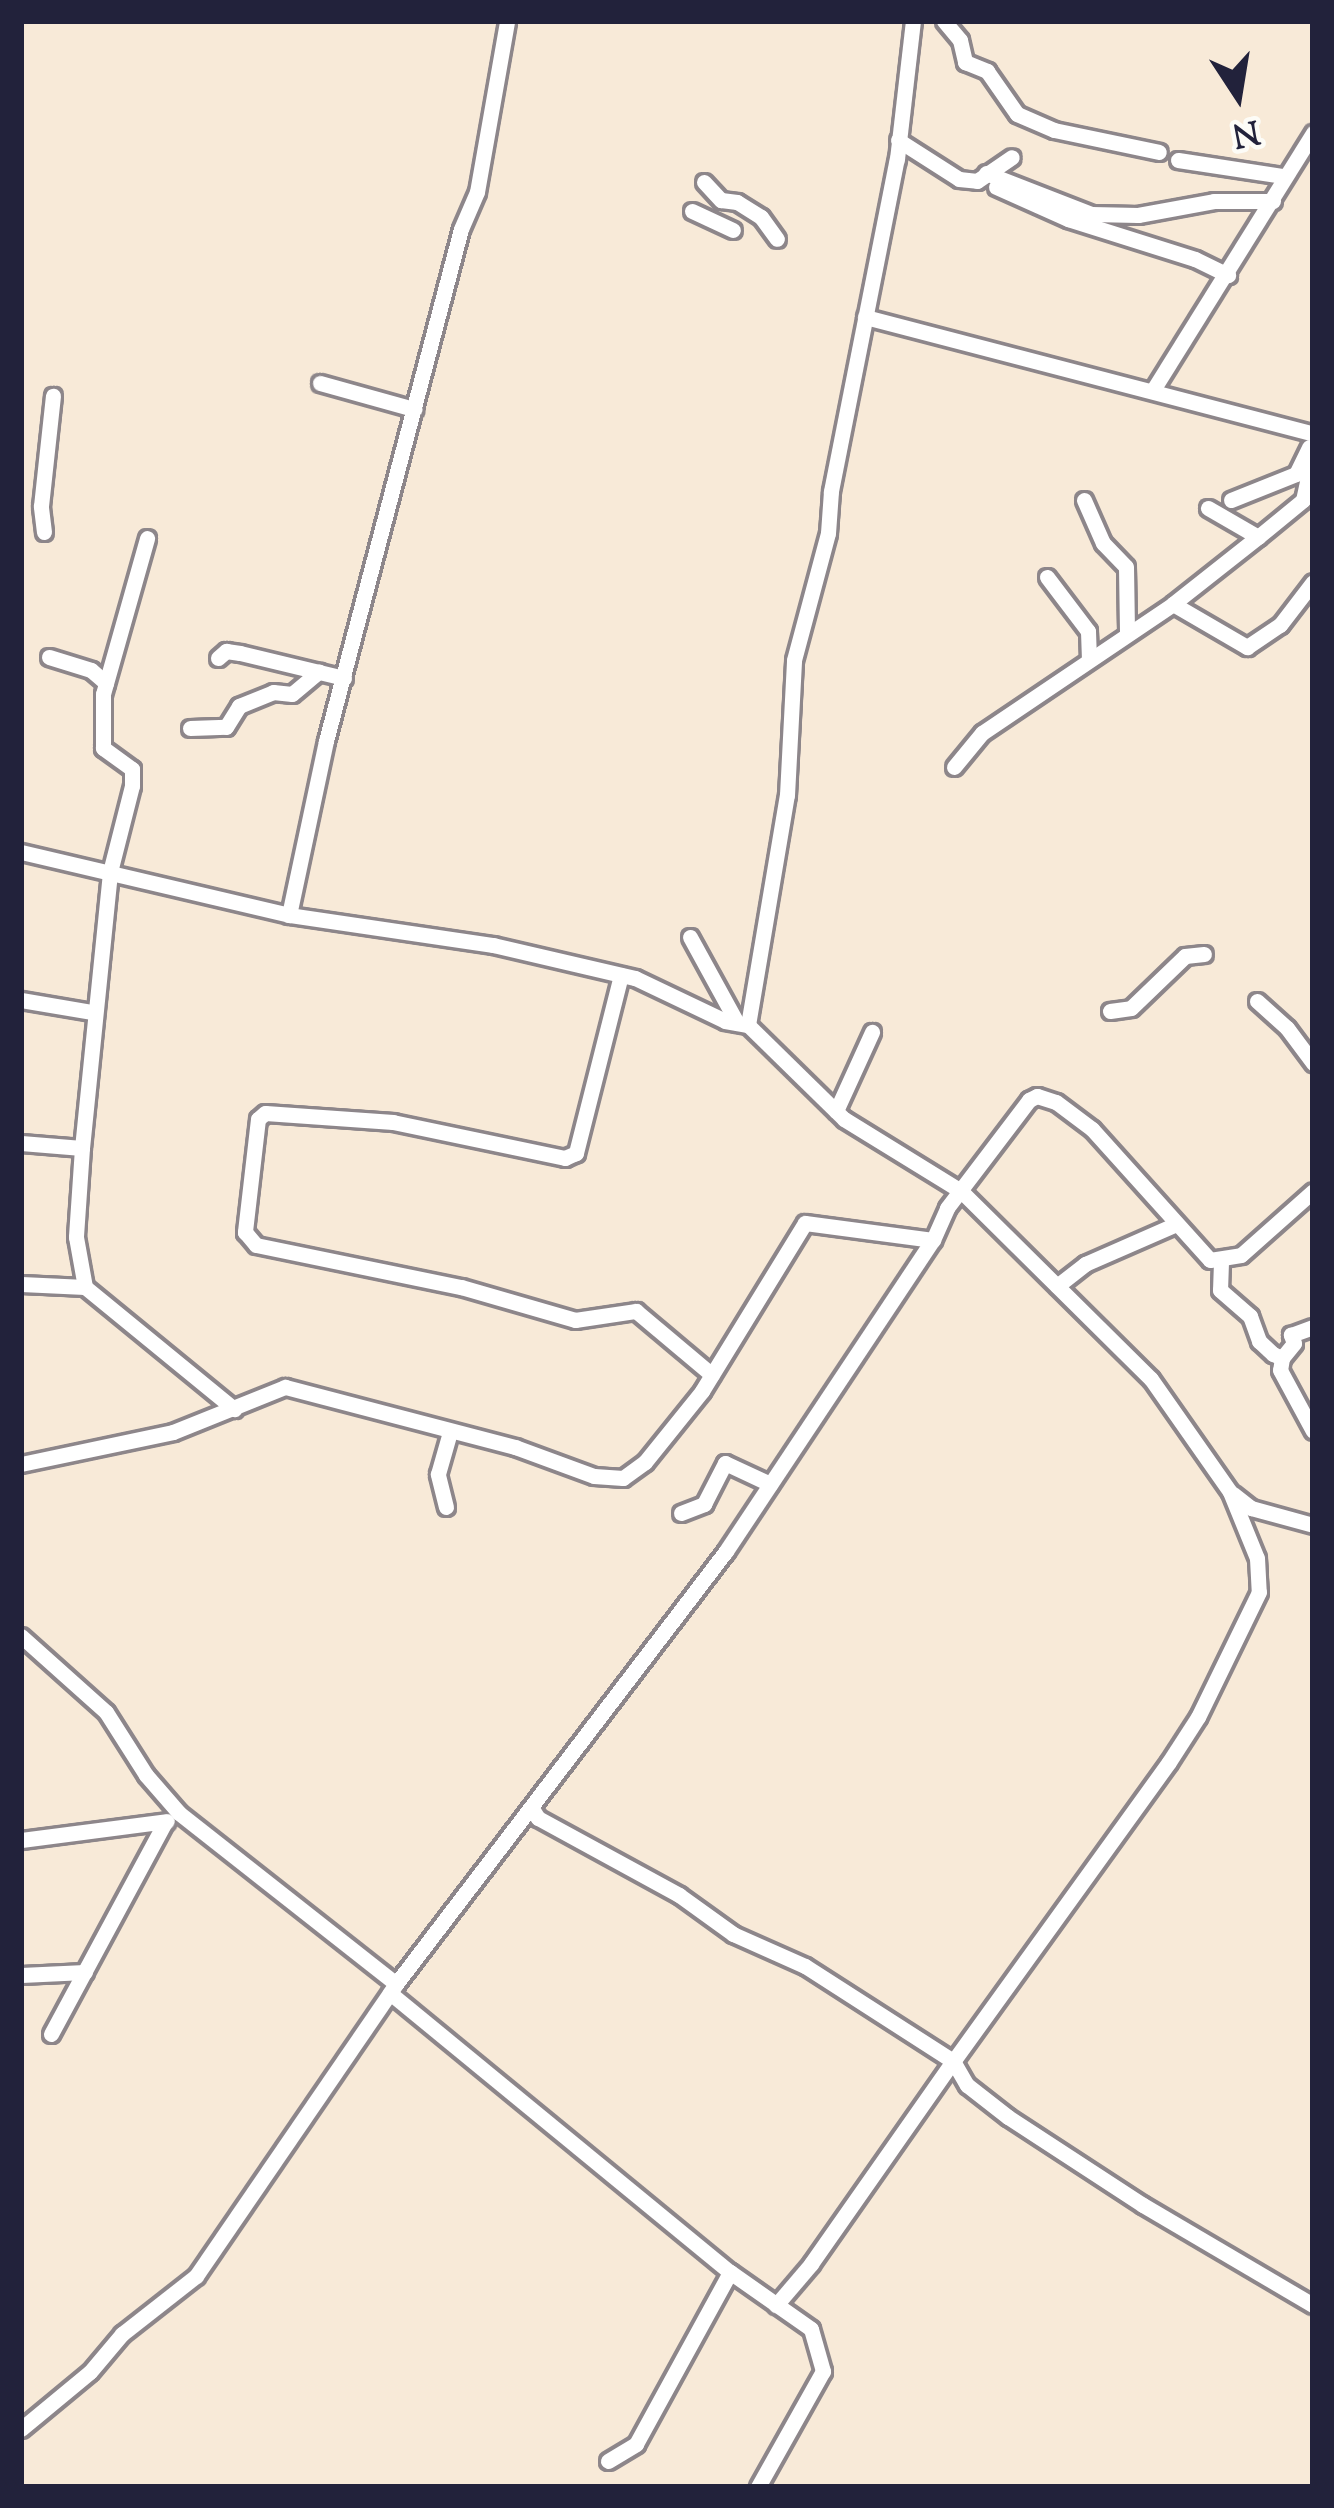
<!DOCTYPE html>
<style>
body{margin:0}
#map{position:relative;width:1334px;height:2508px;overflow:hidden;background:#f8ead8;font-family:"Sorts Mill Goudy",serif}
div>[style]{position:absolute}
.roads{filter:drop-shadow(3px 0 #8d868a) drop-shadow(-3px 0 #8d868a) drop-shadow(0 3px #8d868a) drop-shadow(0 -3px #8d868a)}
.minor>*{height:15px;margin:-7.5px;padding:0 7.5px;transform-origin:7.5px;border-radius:7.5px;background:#fff}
span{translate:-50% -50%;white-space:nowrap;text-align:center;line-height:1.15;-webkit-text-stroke:9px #fdfcf7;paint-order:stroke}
.frame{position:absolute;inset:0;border:24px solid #22223b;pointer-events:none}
.north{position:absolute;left:1178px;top:36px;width:120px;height:120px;-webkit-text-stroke:9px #fdfcf7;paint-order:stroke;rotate:168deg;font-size:33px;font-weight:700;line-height:48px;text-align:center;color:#22223b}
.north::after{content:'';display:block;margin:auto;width:42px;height:54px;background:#22223b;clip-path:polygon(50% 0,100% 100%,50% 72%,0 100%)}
</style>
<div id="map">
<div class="roads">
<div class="minor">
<i style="left:944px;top:21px;width:25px;rotate:50deg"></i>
<i style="left:960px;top:40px;width:23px;rotate:77deg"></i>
<i style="left:965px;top:62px;width:24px;rotate:22deg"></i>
<i style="left:987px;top:71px;width:52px;rotate:55.1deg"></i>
<i style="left:1017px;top:114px;width:40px;rotate:23.4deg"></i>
<i style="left:1054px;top:130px;width:107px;rotate:11.8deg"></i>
<i style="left:898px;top:140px;width:72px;rotate:32.6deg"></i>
<i style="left:959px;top:179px;width:18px;rotate:6deg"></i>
<i style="left:977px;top:181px;width:42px;rotate:-34.4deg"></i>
<i style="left:1178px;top:160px;width:105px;rotate:8.7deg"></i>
<i style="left:986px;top:173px;width:113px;rotate:21.3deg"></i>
<i style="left:1091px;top:214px;width:47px;rotate:1.2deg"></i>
<i style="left:1138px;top:215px;width:77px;rotate:-10.4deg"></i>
<i style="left:1214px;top:201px;width:59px"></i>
<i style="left:704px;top:182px;width:25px;rotate:47deg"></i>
<i style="left:721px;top:200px;width:16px;rotate:7deg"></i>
<i style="left:737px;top:202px;width:28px;rotate:32deg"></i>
<i style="left:761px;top:217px;width:27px;rotate:54deg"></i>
<i style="left:996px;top:187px;width:79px;rotate:24deg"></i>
<i style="left:1068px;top:219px;width:133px;rotate:17.5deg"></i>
<i style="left:1195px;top:259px;width:37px;rotate:26deg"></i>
<i style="left:692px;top:211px;width:45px;rotate:24.9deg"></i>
<i style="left:865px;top:317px;width:463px;rotate:14.6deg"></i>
<i style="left:320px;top:383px;width:98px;rotate:15.5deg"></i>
<i style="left:1153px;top:390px;width:303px;rotate:-58.1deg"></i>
<i style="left:1084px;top:500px;width:47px;rotate:66.2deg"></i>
<i style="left:1103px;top:543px;width:33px;rotate:46deg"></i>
<i style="left:1126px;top:567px;width:67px;rotate:89.1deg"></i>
<i style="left:1231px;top:500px;width:70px;rotate:-21.8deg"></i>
<i style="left:1296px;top:474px;width:30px;rotate:-64deg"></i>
<i style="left:1208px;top:508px;width:58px;rotate:30.1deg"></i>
<i style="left:1258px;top:537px;width:58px;rotate:-39.4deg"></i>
<i style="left:1303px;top:500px;width:47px;rotate:-77.7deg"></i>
<i style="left:44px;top:532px;width:26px;rotate:-97deg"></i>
<i style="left:41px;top:506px;width:111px;rotate:-83.8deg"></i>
<i style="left:1259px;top:536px;width:110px;rotate:141.7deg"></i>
<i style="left:1173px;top:604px;width:86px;rotate:30.2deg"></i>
<i style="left:1247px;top:647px;width:40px;rotate:-34deg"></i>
<i style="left:1280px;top:625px;width:54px;rotate:-52.5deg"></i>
<i style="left:1047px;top:577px;width:68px;rotate:52.8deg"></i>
<i style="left:1088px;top:631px;width:29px;rotate:88deg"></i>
<i style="left:49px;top:657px;width:44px;rotate:17.2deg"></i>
<i style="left:91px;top:670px;width:20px;rotate:41deg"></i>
<i style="left:218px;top:658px;width:11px;rotate:-41deg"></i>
<i style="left:226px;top:651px;width:14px;rotate:8deg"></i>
<i style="left:240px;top:653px;width:107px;rotate:13.5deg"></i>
<i style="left:190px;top:728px;width:36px;rotate:-2deg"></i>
<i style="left:226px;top:727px;width:25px;rotate:-58deg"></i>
<i style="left:239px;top:706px;width:37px;rotate:-22deg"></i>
<i style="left:273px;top:692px;width:19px;rotate:6deg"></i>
<i style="left:292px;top:694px;width:35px;rotate:-40deg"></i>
<i style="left:954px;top:767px;width:44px;rotate:-50.5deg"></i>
<i style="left:982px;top:733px;width:230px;rotate:-34deg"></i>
<i style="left:21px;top:852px;width:275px;rotate:13.2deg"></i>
<i style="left:289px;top:915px;width:206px;rotate:8.4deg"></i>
<i style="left:493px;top:945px;width:146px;rotate:13.1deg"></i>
<i style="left:635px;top:978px;width:100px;rotate:25.5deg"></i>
<i style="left:725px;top:1021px;width:23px;rotate:10deg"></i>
<i style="left:748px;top:1025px;width:134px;rotate:44.4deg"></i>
<i style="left:844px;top:1119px;width:137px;rotate:31.6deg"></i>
<i style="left:961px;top:1191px;width:267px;rotate:44.7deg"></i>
<i style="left:1151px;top:1379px;width:138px;rotate:55deg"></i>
<i style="left:1230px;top:1492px;width:71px;rotate:67.8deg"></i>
<i style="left:1257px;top:1558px;width:34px;rotate:87deg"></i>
<i style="left:1259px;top:1592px;width:139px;rotate:116deg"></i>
<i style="left:1198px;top:1717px;width:54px;rotate:122.8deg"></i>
<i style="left:1169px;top:1762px;width:369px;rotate:125.8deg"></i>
<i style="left:953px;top:2061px;width:28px;rotate:60deg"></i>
<i style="left:967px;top:2085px;width:52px;rotate:38deg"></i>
<i style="left:1008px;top:2117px;width:161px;rotate:33.1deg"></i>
<i style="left:1143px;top:2205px;width:197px;rotate:30.5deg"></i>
<i style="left:289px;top:915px;width:178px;rotate:-78deg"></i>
<i style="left:326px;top:741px;width:529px;rotate:-75.23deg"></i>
<i style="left:461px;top:229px;width:40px;rotate:-66.6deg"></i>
<i style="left:477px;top:192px;width:174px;rotate:-80deg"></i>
<i style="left:690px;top:937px;width:98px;rotate:61.3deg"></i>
<i style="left:621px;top:975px;width:184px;rotate:104.2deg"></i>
<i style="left:576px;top:1153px;width:12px;rotate:156deg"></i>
<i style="left:565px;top:1158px;width:176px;rotate:-168.2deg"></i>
<i style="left:393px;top:1122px;width:128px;rotate:-176deg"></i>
<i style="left:265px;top:1113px;width:9px;rotate:139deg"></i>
<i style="left:258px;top:1119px;width:114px;rotate:96.6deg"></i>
<i style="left:245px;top:1232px;width:17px;rotate:50deg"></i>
<i style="left:256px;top:1245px;width:209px;rotate:11.6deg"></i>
<i style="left:461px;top:1287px;width:119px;rotate:16.1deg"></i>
<i style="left:575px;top:1320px;width:62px;rotate:-8.4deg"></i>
<i style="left:636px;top:1311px;width:99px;rotate:40.1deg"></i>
<i style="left:21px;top:1000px;width:71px;rotate:9.7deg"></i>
<i style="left:1257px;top:1001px;width:40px;rotate:42deg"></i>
<i style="left:1287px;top:1028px;width:44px;rotate:53.4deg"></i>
<i style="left:1110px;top:1011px;width:21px;rotate:-8deg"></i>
<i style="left:1131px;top:1008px;width:75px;rotate:-43.9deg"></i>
<i style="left:1185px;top:956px;width:19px;rotate:-6deg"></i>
<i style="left:748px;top:1025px;width:233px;rotate:-80.4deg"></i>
<i style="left:787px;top:795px;width:135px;rotate:-87deg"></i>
<i style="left:794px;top:660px;width:131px;rotate:-75deg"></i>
<i style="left:828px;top:533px;width:42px;rotate:-85.9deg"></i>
<i style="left:831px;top:491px;width:338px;rotate:-78.8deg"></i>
<i style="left:897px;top:159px;width:139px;rotate:-83.4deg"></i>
<i style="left:836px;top:1111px;width:87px;rotate:-65.5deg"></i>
<i style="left:21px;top:1143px;width:61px;rotate:4.7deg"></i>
<i style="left:82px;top:1148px;width:89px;rotate:93.9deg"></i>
<i style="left:76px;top:1237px;width:51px;rotate:79.8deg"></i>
<i style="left:85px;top:1287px;width:193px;rotate:39.3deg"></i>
<i style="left:82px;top:1148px;width:277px;rotate:-84.2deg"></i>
<i style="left:110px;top:872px;width:89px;rotate:-75.7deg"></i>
<i style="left:132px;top:786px;width:17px;rotate:-90deg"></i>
<i style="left:132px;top:769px;width:36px;rotate:-144deg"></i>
<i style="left:103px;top:748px;width:54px;rotate:-90deg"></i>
<i style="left:103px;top:694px;width:162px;rotate:-74.2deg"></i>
<i style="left:1221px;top:1262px;width:28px;rotate:92deg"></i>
<i style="left:1220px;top:1290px;width:40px;rotate:41deg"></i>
<i style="left:1250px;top:1316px;width:27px;rotate:70deg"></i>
<i style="left:1259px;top:1341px;width:19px;rotate:43deg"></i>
<i style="left:1273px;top:1354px;width:10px;rotate:24deg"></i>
<i style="left:1282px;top:1358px;width:19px;rotate:-51deg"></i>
<i style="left:1294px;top:1343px;width:9px;rotate:-111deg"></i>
<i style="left:1291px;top:1335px;width:23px;rotate:-20deg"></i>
<i style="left:21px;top:1284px;width:64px;rotate:2.7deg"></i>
<i style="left:1057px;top:1286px;width:36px;rotate:-38deg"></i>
<i style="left:1085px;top:1264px;width:97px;rotate:-23.7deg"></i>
<i style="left:1282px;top:1358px;width:12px;rotate:99deg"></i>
<i style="left:1280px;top:1370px;width:69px;rotate:61.6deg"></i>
<i style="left:21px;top:1464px;width:155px;rotate:-11.9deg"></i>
<i style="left:173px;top:1432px;width:121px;rotate:-21.9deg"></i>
<i style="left:285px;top:1387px;width:238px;rotate:14.6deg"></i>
<i style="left:515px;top:1447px;width:84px;rotate:20.2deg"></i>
<i style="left:594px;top:1476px;width:29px;rotate:4deg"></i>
<i style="left:623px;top:1478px;width:27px;rotate:-36deg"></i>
<i style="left:645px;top:1462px;width:91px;rotate:-51.2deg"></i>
<i style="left:702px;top:1391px;width:197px;rotate:-58.5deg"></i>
<i style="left:805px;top:1223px;width:129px;rotate:7.6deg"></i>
<i style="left:1233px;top:1494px;width:23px;rotate:38deg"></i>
<i style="left:1251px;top:1508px;width:64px;rotate:15.3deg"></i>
<i style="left:446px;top:1507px;width:34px;rotate:-104deg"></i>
<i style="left:438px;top:1474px;width:44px;rotate:-74.1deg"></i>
<i style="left:681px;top:1513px;width:25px;rotate:-21deg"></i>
<i style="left:704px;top:1504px;width:46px;rotate:-62.9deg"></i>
<i style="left:725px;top:1463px;width:50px;rotate:25deg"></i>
<i style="left:21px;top:1636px;width:114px;rotate:41.8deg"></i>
<i style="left:106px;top:1712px;width:75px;rotate:57.6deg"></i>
<i style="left:146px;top:1775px;width:50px;rotate:49deg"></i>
<i style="left:179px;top:1813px;width:276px;rotate:38.2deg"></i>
<i style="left:531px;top:1807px;width:13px;rotate:58deg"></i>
<i style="left:538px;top:1818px;width:161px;rotate:28.6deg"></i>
<i style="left:679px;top:1895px;width:67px;rotate:35.8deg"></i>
<i style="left:733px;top:1934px;width:79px;rotate:24deg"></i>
<i style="left:805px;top:1966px;width:176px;rotate:32.7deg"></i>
<i style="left:953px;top:2061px;width:248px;rotate:125deg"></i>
<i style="left:811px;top:2264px;width:54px;rotate:130.5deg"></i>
<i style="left:21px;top:1840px;width:147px;rotate:-7.4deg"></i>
<i style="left:21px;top:1975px;width:64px;rotate:-2.7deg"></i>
<i style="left:390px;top:1993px;width:440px;rotate:39.4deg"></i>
<i style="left:730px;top:2272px;width:99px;rotate:35.1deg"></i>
<i style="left:811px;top:2329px;width:44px;rotate:74.1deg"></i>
<i style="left:823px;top:2371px;width:133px;rotate:119.3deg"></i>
<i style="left:51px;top:2034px;width:241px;rotate:-61.7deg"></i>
<i style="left:21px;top:2429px;width:89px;rotate:-39.6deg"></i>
<i style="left:90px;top:2372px;width:50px;rotate:-49.9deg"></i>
<i style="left:122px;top:2334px;width:94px;rotate:-38.1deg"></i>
<i style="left:196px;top:2276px;width:354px;rotate:-55.6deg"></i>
<i style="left:396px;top:1984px;width:544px;rotate:-52.69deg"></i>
<i style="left:726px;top:1551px;width:374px;rotate:-56.4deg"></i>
<i style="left:933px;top:1240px;width:35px;rotate:-66deg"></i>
<i style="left:947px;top:1208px;width:136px;rotate:-52.8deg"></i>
<i style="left:1029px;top:1100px;width:9px;rotate:-27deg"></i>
<i style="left:1037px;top:1096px;width:20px;rotate:18deg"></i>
<i style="left:1056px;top:1102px;width:45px;rotate:36.9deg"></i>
<i style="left:1092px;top:1129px;width:176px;rotate:48deg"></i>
<i style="left:1210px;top:1260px;width:31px;rotate:-9deg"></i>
<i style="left:1241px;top:1255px;width:96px;rotate:-41.6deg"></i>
<i style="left:608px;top:2461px;width:33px;rotate:-31deg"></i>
<i style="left:636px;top:2444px;width:196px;rotate:-61.3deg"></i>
</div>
</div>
<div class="frame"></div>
<div class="north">N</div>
</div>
